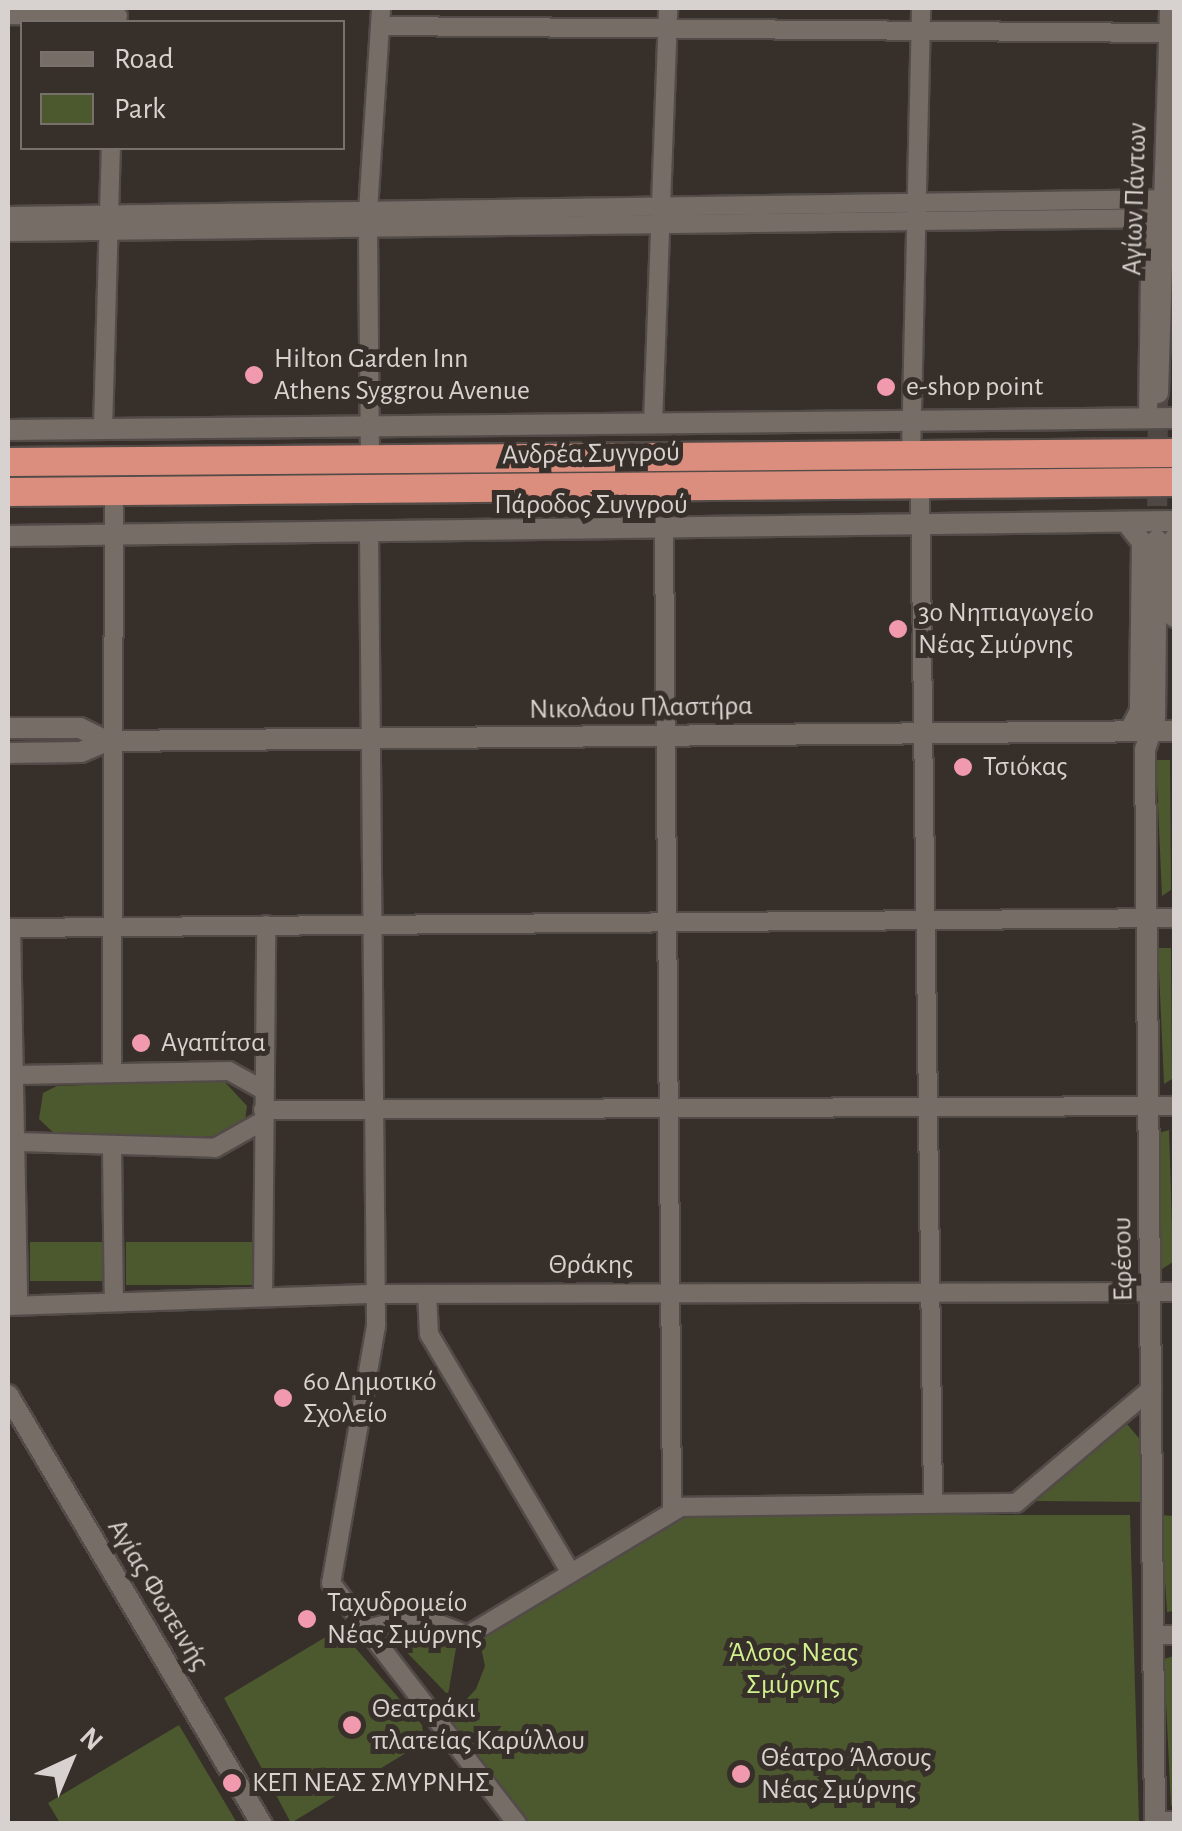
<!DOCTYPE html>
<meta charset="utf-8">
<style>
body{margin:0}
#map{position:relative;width:1182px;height:1831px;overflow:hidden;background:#372f2a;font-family:"Alegreya Sans",sans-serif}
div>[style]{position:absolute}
.green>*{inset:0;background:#4c592f;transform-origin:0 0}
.tertiary-tunnel>*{height:20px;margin-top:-10px;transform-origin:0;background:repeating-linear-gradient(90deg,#4f4743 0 20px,transparent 0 30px)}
.roads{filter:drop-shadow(2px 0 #524b48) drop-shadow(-2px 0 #524b48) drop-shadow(0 2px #524b48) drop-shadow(0 -2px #524b48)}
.minor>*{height:18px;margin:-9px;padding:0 9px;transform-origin:9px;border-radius:9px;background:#766d67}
.tertiary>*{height:20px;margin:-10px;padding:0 10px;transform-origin:10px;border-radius:10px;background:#766d67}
.trunk>*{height:28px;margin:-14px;padding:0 14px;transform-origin:14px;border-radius:14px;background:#dc8e7e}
.dots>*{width:28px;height:28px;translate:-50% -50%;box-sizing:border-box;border:5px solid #372f2a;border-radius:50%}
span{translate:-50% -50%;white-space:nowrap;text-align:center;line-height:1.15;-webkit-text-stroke:10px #372f2a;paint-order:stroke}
.street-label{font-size:28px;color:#d7d2cf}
.poi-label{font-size:28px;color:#d7d2cf}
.left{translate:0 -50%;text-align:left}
.park-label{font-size:28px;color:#d2f08e}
.frame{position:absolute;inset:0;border:10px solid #d7d2cf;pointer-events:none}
.legend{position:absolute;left:20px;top:20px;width:325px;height:130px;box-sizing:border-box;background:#372f2a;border:2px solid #77706c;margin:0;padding:12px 18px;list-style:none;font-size:30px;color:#d7d2cf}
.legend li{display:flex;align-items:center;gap:20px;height:50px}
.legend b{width:50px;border:2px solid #77706c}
.north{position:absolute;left:20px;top:1711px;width:100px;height:100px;-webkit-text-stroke:8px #372f2a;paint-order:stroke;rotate:44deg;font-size:28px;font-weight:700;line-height:40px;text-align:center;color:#d7d2cf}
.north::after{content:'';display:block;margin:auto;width:35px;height:45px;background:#d7d2cf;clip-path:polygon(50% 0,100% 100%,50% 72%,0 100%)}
</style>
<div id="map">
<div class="green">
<i style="clip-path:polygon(1156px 760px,1170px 760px,1171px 890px,1162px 896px)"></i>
<i style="clip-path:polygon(1158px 948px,1171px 948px,1172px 1079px,1164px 1084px)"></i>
<i style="clip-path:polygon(223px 1080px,247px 1106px,245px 1121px,216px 1136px,59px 1138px,39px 1119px,43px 1093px,57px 1086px)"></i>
<i style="clip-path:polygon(1169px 1130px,1173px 1262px,1162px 1269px,1159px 1133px)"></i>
<i style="left:107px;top:1242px;width:39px;height:77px;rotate:90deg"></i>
<i style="left:252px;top:1242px;width:43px;height:126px;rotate:90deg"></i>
<i style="clip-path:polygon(1127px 1424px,1143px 1443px,1145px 1502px,1036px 1501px)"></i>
<i style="clip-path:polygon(686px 1515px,1130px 1515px,1139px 1823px,527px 1823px,448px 1719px,476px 1689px,485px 1666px,479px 1638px)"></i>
<i style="clip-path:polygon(1161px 1515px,1174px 1516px,1174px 1611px,1167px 1612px)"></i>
<i style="clip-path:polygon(417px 1628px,456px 1648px,448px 1695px,396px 1641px,395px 1633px)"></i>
<i style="clip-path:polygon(339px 1629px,422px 1725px,424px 1742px,291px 1823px,224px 1698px)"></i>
<i style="clip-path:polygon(1174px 1656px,1174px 1805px,1171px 1806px,1164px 1659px)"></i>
<i style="clip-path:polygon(179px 1725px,237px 1823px,60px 1823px,48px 1803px)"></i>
</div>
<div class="tertiary-tunnel">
<i style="left:1157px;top:536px;width:143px;rotate:-89.6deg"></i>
</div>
<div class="roads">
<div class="minor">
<i style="left:8px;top:15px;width:110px;rotate:0.5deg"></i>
<i style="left:380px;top:26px;width:794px;rotate:0.51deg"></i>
<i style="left:8px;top:216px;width:1166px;rotate:-0.84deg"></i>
<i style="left:8px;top:232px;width:1166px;rotate:-0.69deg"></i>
<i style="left:1148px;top:418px;width:210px;rotate:-89.2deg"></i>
<i style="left:653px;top:423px;width:415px;rotate:-87.9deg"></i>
<i style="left:103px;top:429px;width:281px;rotate:-88.4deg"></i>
<i style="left:911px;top:454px;width:446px;rotate:-88.7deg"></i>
<i style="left:370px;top:459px;width:248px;rotate:-90.5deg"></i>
<i style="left:368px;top:211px;width:203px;rotate:-86.3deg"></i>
<i style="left:920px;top:483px;width:1019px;rotate:89.27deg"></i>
<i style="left:664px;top:532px;width:978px;rotate:89.53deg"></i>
<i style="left:369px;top:533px;width:793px;rotate:89.49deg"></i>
<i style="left:376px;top:1326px;width:261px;rotate:99.9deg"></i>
<i style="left:331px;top:1583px;width:304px;rotate:52.3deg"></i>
<i style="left:8px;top:928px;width:1166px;rotate:-0.49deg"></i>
<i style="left:11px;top:928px;width:376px;rotate:88.9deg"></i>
<i style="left:112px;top:1072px;width:577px;rotate:-89.8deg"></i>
<i style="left:17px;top:1075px;width:212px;rotate:-1.1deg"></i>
<i style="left:229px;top:1071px;width:38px;rotate:29deg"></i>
<i style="left:263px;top:1110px;width:911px;rotate:-0.25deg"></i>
<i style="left:18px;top:1142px;width:197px;rotate:1.7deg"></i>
<i style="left:215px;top:1148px;width:53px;rotate:-29.5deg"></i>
<i style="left:112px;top:1147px;width:155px;rotate:89.3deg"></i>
<i style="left:427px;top:1294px;width:40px;rotate:87.1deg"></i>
<i style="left:429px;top:1334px;width:278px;rotate:59.3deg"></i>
<i style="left:263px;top:1297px;width:372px;rotate:-89.5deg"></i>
<i style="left:8px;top:1306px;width:369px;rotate:-1.9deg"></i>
<i style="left:377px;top:1294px;width:797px;rotate:-0.14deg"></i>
<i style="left:367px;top:1629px;width:53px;rotate:-14.3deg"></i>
<i style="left:418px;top:1616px;width:53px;rotate:20.8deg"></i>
<i style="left:468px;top:1635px;width:249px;rotate:-31deg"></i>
<i style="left:681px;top:1507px;width:335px;rotate:-0.7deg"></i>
<i style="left:1016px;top:1503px;width:178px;rotate:-40.2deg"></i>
<i style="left:1154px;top:1635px;width:20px"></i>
<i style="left:1155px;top:1821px;width:19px"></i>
</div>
<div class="tertiary">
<i style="left:1158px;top:393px;width:385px;rotate:-88.2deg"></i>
<i style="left:8px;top:430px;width:1166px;rotate:-0.59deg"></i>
<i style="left:1127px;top:523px;width:24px;rotate:52deg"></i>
<i style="left:1142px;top:542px;width:169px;rotate:90.7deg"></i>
<i style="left:1140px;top:711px;width:22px;rotate:117deg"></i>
<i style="left:8px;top:536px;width:1166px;rotate:-0.74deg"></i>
<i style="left:1174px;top:539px;width:78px;rotate:90deg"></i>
<i style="left:1155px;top:720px;width:180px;rotate:-89.4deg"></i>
<i style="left:1154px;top:722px;width:29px;rotate:108deg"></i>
<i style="left:1145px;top:750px;width:1074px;rotate:89.47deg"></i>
<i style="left:8px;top:728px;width:72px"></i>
<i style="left:80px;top:728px;width:30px;rotate:26deg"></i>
<i style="left:8px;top:753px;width:73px;rotate:-0.8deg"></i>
<i style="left:81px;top:752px;width:28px;rotate:-23deg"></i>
<i style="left:107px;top:741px;width:1067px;rotate:-0.54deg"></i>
<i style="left:8px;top:1395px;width:499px;rotate:59.4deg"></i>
</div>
<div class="trunk">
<i style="left:8px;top:462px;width:1166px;rotate:-0.44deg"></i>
<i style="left:8px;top:492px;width:1166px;rotate:-0.49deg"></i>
</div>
</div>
<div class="dots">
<i style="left:254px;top:375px;background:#f29aad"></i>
<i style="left:886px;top:387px;background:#f29aad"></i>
<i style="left:898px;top:629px;background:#f29aad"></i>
<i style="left:963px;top:767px;background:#f29aad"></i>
<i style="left:141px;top:1043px;background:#f29aad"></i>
<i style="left:283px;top:1398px;background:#f29aad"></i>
<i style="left:307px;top:1619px;background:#f29aad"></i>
<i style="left:352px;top:1725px;background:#f29aad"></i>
<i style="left:741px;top:1774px;background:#f29aad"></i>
<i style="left:232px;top:1783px;background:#f29aad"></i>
</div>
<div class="street-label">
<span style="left:1135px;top:199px;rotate:-88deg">Αγίων Πάντων</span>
<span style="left:591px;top:454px;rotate:-1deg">Ανδρέα Συγγρού</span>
<span style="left:591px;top:505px">Πάροδος Συγγρού</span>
<span style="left:641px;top:708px;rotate:-1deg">Νικολάου Πλαστήρα</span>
<span style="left:1123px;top:1259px;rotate:-91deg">Εφέσου</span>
<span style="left:591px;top:1265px">Θράκης</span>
<span style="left:158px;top:1595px;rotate:59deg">Αγίας Φωτεινής</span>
</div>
<div class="poi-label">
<span class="left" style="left:274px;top:375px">Hilton Garden Inn<br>Athens Syggrou Avenue</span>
<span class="left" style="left:906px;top:387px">e-shop point</span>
<span class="left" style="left:918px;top:629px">3ο Νηπιαγωγείο<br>Νέας Σμύρνης</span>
<span class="left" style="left:983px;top:767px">Τσιόκας</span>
<span class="left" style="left:161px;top:1043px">Αγαπίτσα</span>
<span class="left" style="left:303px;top:1398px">6ο Δημοτικό<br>Σχολείο</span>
<span class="left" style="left:327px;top:1619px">Ταχυδρομείο<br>Νέας Σμύρνης</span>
<span class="left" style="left:372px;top:1725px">Θεατράκι<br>πλατείας Καρύλλου</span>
<span class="left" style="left:761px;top:1774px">Θέατρο Άλσους<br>Νέας Σμύρνης</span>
<span class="left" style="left:252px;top:1783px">ΚΕΠ ΝΕΑΣ ΣΜΥΡΝΗΣ</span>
</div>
<div class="park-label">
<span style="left:793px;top:1669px">Άλσος Νεας<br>Σμύρνης</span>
</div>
<div class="frame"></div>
<ul class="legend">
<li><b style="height:12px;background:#766d67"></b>Road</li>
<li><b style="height:28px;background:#4c592f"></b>Park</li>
</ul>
<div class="north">N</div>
</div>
